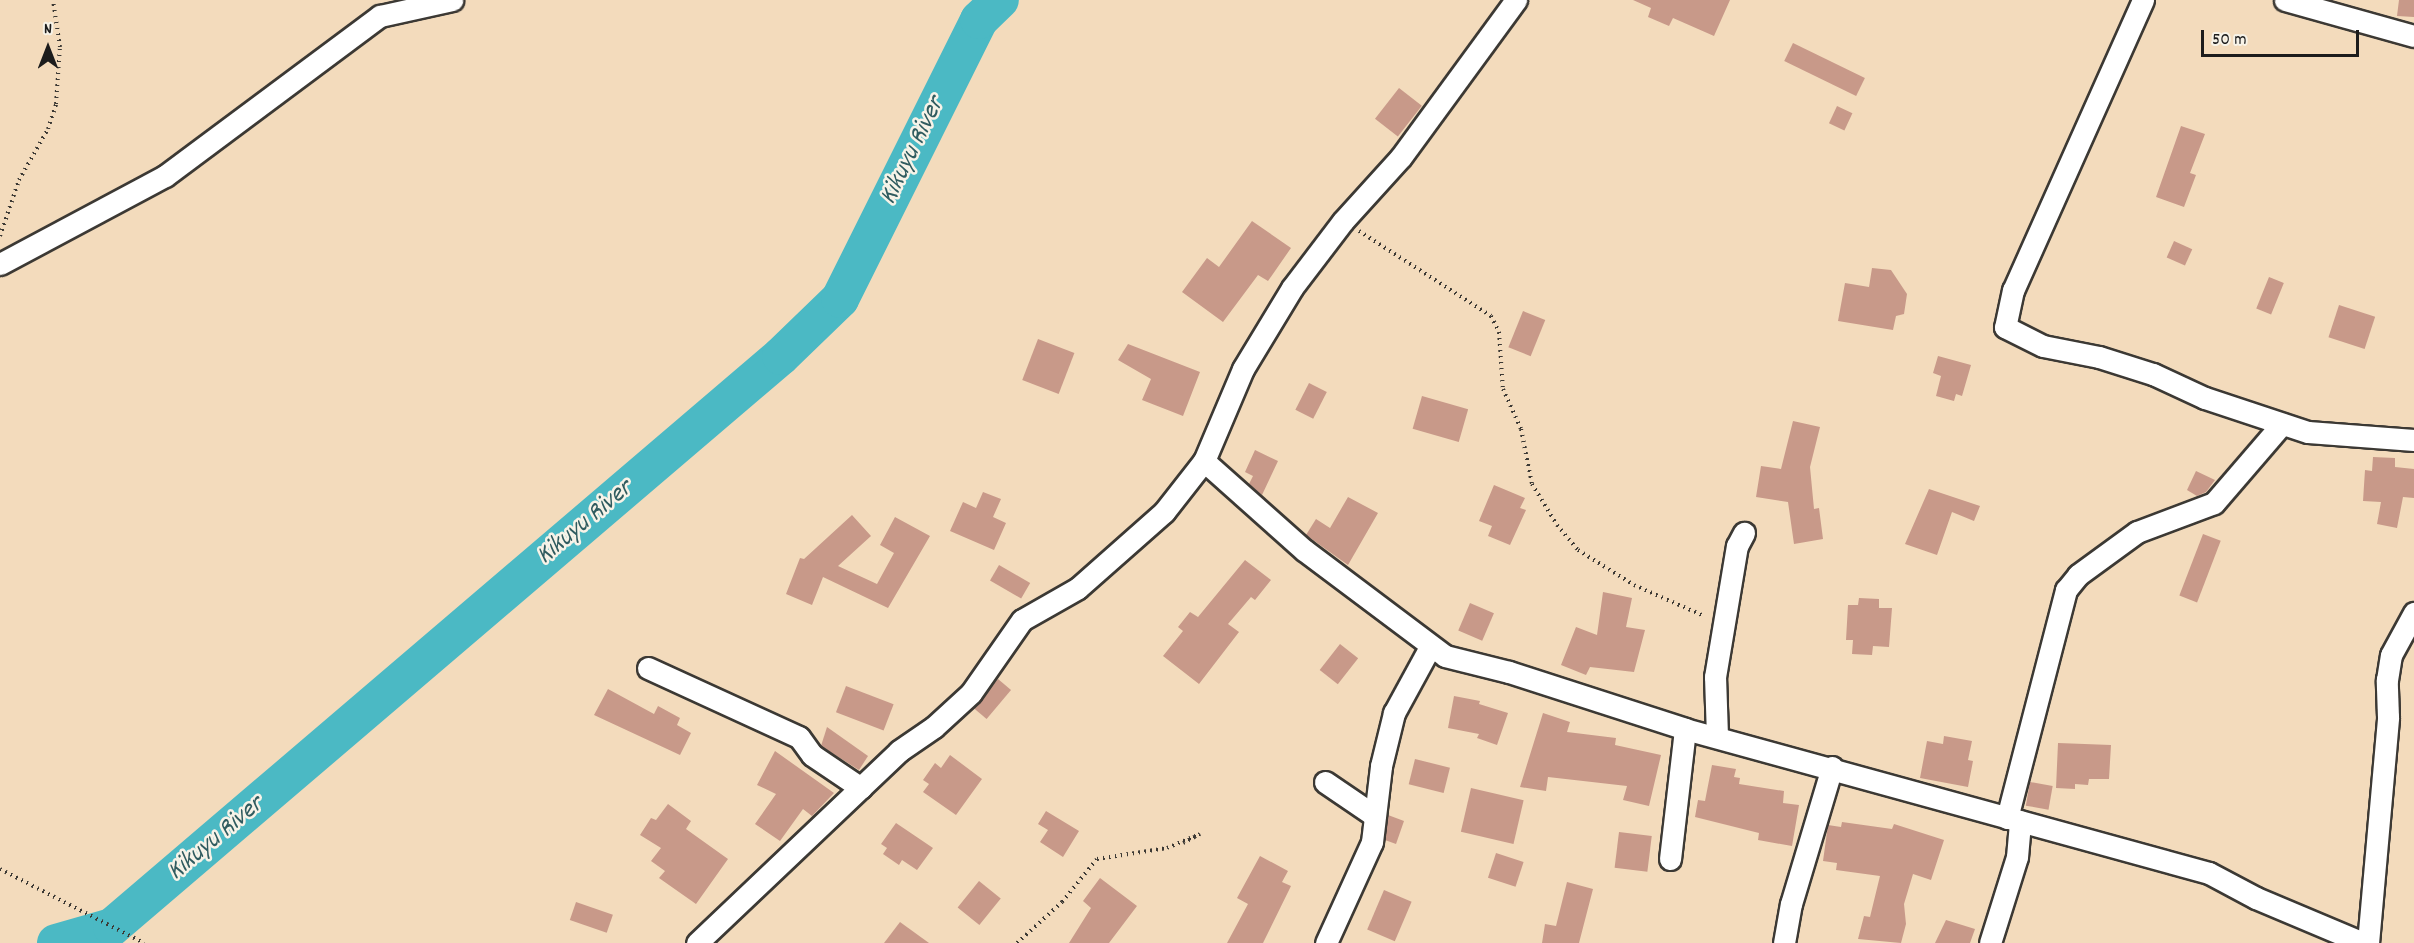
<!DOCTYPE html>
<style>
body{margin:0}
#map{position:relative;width:2414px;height:943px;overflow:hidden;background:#f3dbbc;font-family:Dekko,sans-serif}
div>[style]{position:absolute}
.river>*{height:38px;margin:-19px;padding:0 19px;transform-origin:19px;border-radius:19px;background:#4bb9c4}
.building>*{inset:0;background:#c89989;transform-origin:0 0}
.path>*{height:4px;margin-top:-2px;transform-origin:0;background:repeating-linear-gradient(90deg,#3c3934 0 1.5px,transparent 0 6px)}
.roads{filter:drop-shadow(2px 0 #3c3934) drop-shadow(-2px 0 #3c3934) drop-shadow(0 2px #3c3934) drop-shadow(0 -2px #3c3934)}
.street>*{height:21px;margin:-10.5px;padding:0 10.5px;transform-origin:10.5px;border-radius:10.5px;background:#fff}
span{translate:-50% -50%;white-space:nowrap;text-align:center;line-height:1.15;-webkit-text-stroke:5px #f7f3e8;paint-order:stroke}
.water-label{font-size:26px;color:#2f5b5f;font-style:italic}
.north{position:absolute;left:18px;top:18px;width:60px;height:60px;-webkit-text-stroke:4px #f7f3e8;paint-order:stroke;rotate:0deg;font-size:16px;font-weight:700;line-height:24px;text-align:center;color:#1c1c1c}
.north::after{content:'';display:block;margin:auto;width:21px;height:27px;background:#1c1c1c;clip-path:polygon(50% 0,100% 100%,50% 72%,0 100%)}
.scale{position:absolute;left:2201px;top:30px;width:158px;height:27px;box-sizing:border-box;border:3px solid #1c1c1c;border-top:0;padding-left:8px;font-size:18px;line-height:21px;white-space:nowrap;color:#1c1c1c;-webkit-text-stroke:4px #f7f3e8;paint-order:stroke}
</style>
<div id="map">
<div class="river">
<i style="left:56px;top:943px;width:58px;rotate:-15.9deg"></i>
<i style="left:112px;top:927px;width:880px;rotate:-40.48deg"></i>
<i style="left:781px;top:356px;width:82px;rotate:-44deg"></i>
<i style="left:840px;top:299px;width:312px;rotate:-63.5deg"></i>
<i style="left:979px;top:20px;width:29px;rotate:-44deg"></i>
</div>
<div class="building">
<i style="clip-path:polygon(1633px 0,1730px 0,1714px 36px,1673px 18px,1669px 26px,1648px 17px,1651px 8px)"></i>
<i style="clip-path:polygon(2399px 0,2414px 0,2414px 17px,2397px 16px)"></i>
<i style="left:1793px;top:43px;width:80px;height:20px;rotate:26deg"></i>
<i style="left:1399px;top:88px;width:29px;height:39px;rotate:38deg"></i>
<i style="left:1837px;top:106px;width:17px;height:19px;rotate:25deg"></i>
<i style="clip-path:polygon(2181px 126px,2205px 134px,2190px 173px,2196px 175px,2184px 207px,2156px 197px)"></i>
<i style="clip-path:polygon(1252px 221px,1291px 248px,1268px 281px,1258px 275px,1223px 322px,1182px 292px,1207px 258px,1219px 267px)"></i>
<i style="left:2174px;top:241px;width:20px;height:18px;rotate:24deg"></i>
<i style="clip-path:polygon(1872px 268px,1891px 270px,1907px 294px,1904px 314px,1896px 316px,1893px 330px,1838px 321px,1845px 283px,1869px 287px)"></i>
<i style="left:2269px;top:277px;width:16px;height:34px;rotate:22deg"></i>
<i style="left:2339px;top:305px;width:38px;height:34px;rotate:18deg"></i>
<i style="left:1523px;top:311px;width:24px;height:39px;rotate:22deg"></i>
<i style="left:1038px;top:339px;width:39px;height:44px;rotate:21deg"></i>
<i style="clip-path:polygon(1128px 344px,1200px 372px,1183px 416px,1142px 400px,1151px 379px,1118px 360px)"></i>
<i style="clip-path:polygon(1938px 356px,1971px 365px,1962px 396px,1956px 394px,1954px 401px,1936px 396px,1941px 376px,1933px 373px)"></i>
<i style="left:1309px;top:383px;width:20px;height:30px;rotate:27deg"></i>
<i style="left:1422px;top:396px;width:48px;height:34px;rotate:16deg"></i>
<i style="clip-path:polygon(1793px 421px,1820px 427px,1810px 467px,1814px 509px,1819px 508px,1823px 539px,1794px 544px,1788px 502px,1756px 497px,1761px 466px,1781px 469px)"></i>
<i style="clip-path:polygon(1255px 450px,1278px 461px,1262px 495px,1249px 484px,1253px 476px,1245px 472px)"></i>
<i style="clip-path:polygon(2373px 457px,2395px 458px,2395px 467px,2414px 469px,2414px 498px,2403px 497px,2397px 528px,2377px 524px,2381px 502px,2363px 501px,2365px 470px,2372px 471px)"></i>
<i style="clip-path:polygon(2196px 471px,2215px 480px,2206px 492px,2197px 496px,2187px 490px)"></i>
<i style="clip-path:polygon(1494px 485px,1525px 498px,1520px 508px,1526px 510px,1510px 545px,1488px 536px,1492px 526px,1479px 521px)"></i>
<i style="clip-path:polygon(1929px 489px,1980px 506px,1974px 521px,1952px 512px,1937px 555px,1905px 544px)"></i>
<i style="clip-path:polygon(983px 492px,1001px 499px,993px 517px,1006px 523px,994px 550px,950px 531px,963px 502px,976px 508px)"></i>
<i style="clip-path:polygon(1348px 497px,1378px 513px,1348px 565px,1306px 535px,1316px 519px,1330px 528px)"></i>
<i style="clip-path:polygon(852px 515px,871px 536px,838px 566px,877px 584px,894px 553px,880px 545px,895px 517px,930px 536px,888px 608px,823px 577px,812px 605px,786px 594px,800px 558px,804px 559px)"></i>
<i style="left:2203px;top:534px;width:19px;height:66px;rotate:21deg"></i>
<i style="clip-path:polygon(1245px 560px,1271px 580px,1255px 600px,1251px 597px,1228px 624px,1239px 632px,1199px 684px,1163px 656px,1183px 631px,1178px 627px,1190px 612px,1198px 617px)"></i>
<i style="left:999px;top:565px;width:36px;height:18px;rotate:30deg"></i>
<i style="clip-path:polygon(1603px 592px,1632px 598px,1626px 627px,1645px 630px,1634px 672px,1590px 667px,1586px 675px,1561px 665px,1576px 627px,1597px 635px)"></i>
<i style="clip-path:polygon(1859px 598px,1879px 599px,1879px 608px,1892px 608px,1889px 647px,1873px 646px,1872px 655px,1852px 654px,1853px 640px,1846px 640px,1848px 605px,1858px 605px)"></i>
<i style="left:1470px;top:603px;width:26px;height:30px;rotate:23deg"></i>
<i style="left:1340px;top:644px;width:23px;height:33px;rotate:38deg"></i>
<i style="left:998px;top:679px;width:17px;height:38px;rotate:40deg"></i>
<i style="left:846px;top:686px;width:51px;height:28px;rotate:21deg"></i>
<i style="clip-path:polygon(608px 689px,654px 714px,658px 706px,680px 718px,677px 725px,691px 733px,680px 755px,594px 715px)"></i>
<i style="clip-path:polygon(1454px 696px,1480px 701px,1479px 704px,1508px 713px,1497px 745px,1477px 738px,1479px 734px,1448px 728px)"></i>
<i style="clip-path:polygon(1543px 713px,1570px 722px,1567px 732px,1616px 738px,1615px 745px,1661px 755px,1649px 806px,1623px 800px,1627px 786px,1548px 777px,1546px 791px,1520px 787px)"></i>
<i style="clip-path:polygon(827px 727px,868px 756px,859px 770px,821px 746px)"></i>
<i style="clip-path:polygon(1944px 736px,1972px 741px,1968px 760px,1973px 761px,1968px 787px,1920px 778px,1927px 741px,1943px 744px)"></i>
<i style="clip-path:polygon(2058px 743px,2111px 745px,2109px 779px,2089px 779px,2088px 785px,2075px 784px,2075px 789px,2056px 788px)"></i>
<i style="clip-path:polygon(775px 751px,834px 793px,812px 816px,803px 809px,780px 841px,755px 824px,776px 794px,757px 785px)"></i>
<i style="clip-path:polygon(950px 755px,982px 779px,956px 815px,923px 792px,929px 784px,923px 780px,935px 763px,941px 768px)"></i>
<i style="left:1415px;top:759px;width:36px;height:26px;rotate:14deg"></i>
<i style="clip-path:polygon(1712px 765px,1736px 769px,1734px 777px,1740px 778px,1739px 784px,1784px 791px,1783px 803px,1799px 805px,1792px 846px,1758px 840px,1759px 833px,1695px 817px,1698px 800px,1705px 801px)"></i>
<i style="left:2030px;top:782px;width:23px;height:24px;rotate:10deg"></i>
<i style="left:1471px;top:788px;width:54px;height:45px;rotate:13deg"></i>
<i style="clip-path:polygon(668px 804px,691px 821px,686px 829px,728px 859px,696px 904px,659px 878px,665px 871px,651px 861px,661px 848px,640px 835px,651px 818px,656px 820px)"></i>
<i style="clip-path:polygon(1046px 811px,1079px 831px,1063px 857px,1040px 842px,1048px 830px,1038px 824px)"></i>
<i style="clip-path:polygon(1388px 815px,1404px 821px,1396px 844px,1385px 840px)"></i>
<i style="clip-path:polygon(1842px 822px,1892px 829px,1894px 824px,1944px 840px,1931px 880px,1913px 874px,1904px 904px,1906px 924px,1901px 943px,1858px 939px,1864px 916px,1870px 917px,1880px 876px,1836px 870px,1837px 863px,1823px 861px,1828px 825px,1841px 827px)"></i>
<i style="clip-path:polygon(896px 823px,933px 848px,917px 870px,902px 860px,899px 865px,883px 854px,887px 848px,881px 844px)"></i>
<i style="left:1619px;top:832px;width:33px;height:36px;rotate:7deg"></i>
<i style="left:1496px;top:853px;width:29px;height:26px;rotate:18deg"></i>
<i style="clip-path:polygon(1260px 856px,1288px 871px,1282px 882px,1291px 886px,1263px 943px,1227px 943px,1248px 904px,1237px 898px)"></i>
<i style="clip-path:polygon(1100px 878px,1137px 906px,1109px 943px,1069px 943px,1091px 908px,1083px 901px)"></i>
<i style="left:979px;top:881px;width:28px;height:34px;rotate:39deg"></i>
<i style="clip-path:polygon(1567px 882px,1593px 889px,1579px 943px,1542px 943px,1545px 924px,1556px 926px)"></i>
<i style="left:1384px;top:890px;width:30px;height:43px;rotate:23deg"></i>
<i style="left:576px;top:902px;width:39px;height:19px;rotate:19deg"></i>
<i style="clip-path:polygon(1946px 920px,1975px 929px,1970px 943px,1935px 943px)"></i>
<i style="clip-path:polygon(900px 922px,929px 943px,884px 943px)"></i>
</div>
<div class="path">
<i style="left:1359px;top:231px;width:157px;rotate:32.8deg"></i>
<i style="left:1491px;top:316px;width:18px;rotate:63deg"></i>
<i style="left:1499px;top:332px;width:57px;rotate:86deg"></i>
<i style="left:1503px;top:389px;width:44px;rotate:65.8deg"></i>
<i style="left:1521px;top:429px;width:56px;rotate:78.7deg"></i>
<i style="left:1532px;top:484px;width:48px;rotate:58.6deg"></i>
<i style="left:1557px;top:525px;width:33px;rotate:50deg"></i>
<i style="left:1578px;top:550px;width:66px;rotate:32deg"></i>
<i style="left:1634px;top:585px;width:77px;rotate:23.9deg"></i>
<i style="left:0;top:236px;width:59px;rotate:-71.3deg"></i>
<i style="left:19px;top:180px;width:59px;rotate:-60.4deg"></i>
<i style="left:48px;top:129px;width:26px;rotate:-72deg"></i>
<i style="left:56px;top:104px;width:57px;rotate:-86deg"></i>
<i style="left:60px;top:47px;width:48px;rotate:-98.5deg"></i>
<i style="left:0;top:869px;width:162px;rotate:27.2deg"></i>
<i style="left:1017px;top:943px;width:61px;rotate:-42.3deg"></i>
<i style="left:1062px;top:902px;width:55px;rotate:-50.9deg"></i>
<i style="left:1097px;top:859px;width:71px;rotate:-8.9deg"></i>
<i style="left:1167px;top:848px;width:36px;rotate:-23deg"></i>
<i style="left:1200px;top:834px;width:19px;rotate:152deg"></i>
</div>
<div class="roads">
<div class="street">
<i style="left:2143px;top:0;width:318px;rotate:114.1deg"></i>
<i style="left:2013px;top:290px;width:38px;rotate:102deg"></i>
<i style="left:2005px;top:327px;width:42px;rotate:26.6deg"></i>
<i style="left:2043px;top:346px;width:57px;rotate:11.1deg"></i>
<i style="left:2099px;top:357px;width:57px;rotate:17.5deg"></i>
<i style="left:2153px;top:374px;width:57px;rotate:24.8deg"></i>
<i style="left:2205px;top:398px;width:108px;rotate:18.3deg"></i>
<i style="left:2308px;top:432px;width:106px;rotate:4.3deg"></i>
<i style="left:2285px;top:0;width:134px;rotate:15.6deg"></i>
<i style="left:0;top:264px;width:187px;rotate:-28.1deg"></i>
<i style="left:165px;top:176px;width:268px;rotate:-36.7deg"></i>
<i style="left:380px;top:16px;width:74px;rotate:-12.5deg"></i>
<i style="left:1204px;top:461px;width:134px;rotate:41.7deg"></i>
<i style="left:1304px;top:550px;width:176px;rotate:36.9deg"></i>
<i style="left:1445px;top:656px;width:66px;rotate:14deg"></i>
<i style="left:1509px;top:672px;width:185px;rotate:17.9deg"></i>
<i style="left:1685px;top:729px;width:543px;rotate:15.37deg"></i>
<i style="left:2209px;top:873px;width:53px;rotate:28deg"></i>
<i style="left:2256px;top:898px;width:116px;rotate:22.8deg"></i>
<i style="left:648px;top:668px;width:166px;rotate:24.6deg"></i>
<i style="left:799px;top:737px;width:22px;rotate:54deg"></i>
<i style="left:812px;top:755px;width:59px;rotate:34deg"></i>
<i style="left:1717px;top:736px;width:59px;rotate:-91.9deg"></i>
<i style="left:1715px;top:677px;width:133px;rotate:-80.5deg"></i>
<i style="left:1737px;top:546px;width:15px;rotate:-62deg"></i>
<i style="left:1325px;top:782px;width:60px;rotate:34.2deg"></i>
<i style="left:2007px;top:818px;width:236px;rotate:-75.5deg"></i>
<i style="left:2066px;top:590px;width:19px;rotate:-51deg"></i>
<i style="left:2078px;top:575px;width:73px;rotate:-36.1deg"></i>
<i style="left:2137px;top:532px;width:82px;rotate:-20.6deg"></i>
<i style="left:2214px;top:503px;width:104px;rotate:-49.3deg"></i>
<i style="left:1670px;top:859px;width:131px;rotate:-83.4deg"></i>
<i style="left:697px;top:943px;width:279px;rotate:-43.5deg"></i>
<i style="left:899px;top:751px;width:42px;rotate:-34.4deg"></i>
<i style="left:934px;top:727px;width:50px;rotate:-42.6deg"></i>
<i style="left:971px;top:693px;width:89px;rotate:-55.1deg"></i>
<i style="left:1022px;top:620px;width:64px;rotate:-29.7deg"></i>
<i style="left:1078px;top:588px;width:115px;rotate:-41.5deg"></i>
<i style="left:1164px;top:512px;width:65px;rotate:-51.9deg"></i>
<i style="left:1204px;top:461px;width:100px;rotate:-67deg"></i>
<i style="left:1243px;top:369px;width:95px;rotate:-58.8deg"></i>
<i style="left:1292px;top:288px;width:84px;rotate:-52.7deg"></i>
<i style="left:1343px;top:221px;width:86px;rotate:-47.8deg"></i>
<i style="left:1401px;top:157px;width:195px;rotate:-53.8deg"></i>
<i style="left:1326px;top:943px;width:111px;rotate:-65.5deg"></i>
<i style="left:1372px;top:842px;width:77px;rotate:-83.2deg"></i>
<i style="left:1381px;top:766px;width:55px;rotate:-76.2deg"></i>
<i style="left:1394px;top:713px;width:75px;rotate:-61.4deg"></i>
<i style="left:1784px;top:943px;width:40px;rotate:-80deg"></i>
<i style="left:1791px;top:904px;width:143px;rotate:-73.3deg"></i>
<i style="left:1990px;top:943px;width:90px;rotate:-72.6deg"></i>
<i style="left:2017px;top:857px;width:36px;rotate:-85deg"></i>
<i style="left:2368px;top:943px;width:227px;rotate:-84.9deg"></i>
<i style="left:2388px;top:717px;width:37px;rotate:-92deg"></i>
<i style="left:2387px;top:680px;width:25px;rotate:-81deg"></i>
<i style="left:2391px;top:655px;width:48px;rotate:-61.3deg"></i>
</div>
</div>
<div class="water-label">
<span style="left:913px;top:151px;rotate:-64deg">Kikuyu River</span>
<span style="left:585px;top:523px;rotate:-40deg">Kikuyu River</span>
<span style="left:216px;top:839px;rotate:-40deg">Kikuyu River</span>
</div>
<div class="north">N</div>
<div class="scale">50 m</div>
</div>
